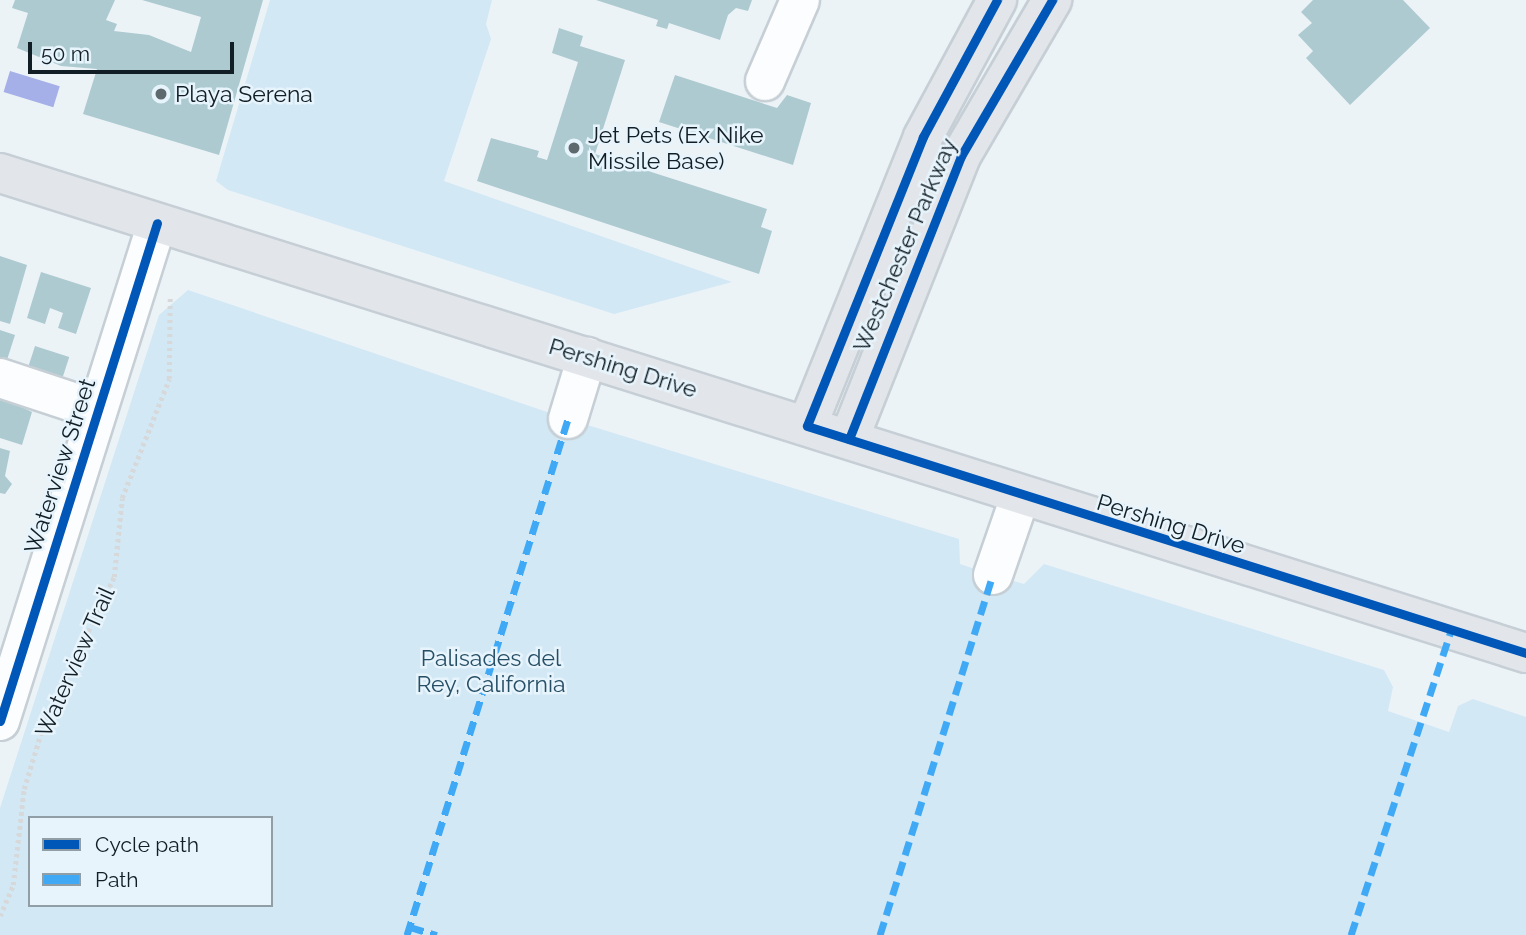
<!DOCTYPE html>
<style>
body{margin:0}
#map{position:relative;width:1526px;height:935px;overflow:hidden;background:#ecf3f7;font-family:Raleway,sans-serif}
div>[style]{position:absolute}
.green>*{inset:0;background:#d2e8f5}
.water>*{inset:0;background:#a5afe8;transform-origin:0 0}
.building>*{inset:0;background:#adcad1;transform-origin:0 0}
.path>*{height:4.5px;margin-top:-2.25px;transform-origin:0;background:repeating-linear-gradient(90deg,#d6d8d9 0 3.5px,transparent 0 7px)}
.roads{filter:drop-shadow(2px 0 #c6cfd5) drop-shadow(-2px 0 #c6cfd5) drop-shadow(0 2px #c6cfd5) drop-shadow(0 -2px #c6cfd5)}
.minor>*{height:38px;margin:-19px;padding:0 19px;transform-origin:19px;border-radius:19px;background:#fcfdfe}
.major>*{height:38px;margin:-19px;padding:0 19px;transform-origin:19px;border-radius:19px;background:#e2e6eb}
.quiet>*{height:7px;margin-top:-3.5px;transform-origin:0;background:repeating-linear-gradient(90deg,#3fa9f5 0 14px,transparent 0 21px)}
.cycleway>*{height:9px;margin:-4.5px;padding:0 4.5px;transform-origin:4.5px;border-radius:4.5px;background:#0057b8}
.dots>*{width:19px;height:19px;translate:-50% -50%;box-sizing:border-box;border:4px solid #e7f4fc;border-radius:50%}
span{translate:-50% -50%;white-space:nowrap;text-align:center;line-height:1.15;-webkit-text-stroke:5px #e7f4fc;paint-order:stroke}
.poi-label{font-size:23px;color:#121e25}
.left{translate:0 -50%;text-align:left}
.street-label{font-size:23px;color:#121e25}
.park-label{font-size:23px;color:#264f66}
.legend{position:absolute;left:28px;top:816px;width:245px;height:91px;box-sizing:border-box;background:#e7f4fc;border:2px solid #929ea6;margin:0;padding:9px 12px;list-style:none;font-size:21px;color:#121e25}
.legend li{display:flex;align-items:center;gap:14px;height:35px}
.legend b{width:35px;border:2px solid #929ea6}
.scale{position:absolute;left:28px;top:42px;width:206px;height:32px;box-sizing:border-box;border:4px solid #121e25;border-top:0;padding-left:9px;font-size:21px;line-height:24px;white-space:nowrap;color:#121e25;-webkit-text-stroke:5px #e7f4fc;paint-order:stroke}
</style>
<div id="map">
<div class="green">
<i style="clip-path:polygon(270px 0,492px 0,486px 24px,491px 39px,444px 181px,732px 282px,614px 314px,228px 190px,216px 181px)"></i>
<i style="clip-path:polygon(evenodd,188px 290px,568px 419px,959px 539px,960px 564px,993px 575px,1024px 584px,1044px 564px,1384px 670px,1393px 687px,1388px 711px,1449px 732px,1458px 706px,1473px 699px,1526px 717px,1526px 935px,0 935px,0 808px,159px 315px,188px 290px,30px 818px,271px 818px,271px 905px,30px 905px,30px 818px)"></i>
</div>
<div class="water">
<i style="left:10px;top:71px;width:52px;height:22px;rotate:17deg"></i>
</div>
<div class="building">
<i style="clip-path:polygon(15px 0,115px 0,106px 20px,117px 24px,114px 31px,149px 35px,191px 52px,201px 17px,142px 0,263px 0,219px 155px,83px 114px,97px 69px,61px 66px,17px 48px,28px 13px,12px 8px)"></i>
<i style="clip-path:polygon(596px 0,752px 0,748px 11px,736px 8px,728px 15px,720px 40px,669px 23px,667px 29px,656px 26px,658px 20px)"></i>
<i style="clip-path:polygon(1313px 0,1403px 0,1430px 28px,1350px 105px,1306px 58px,1313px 51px,1298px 35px,1312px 23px,1301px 12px)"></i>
<i style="clip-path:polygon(559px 28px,583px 36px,580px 46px,625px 60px,595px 154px,767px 209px,761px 227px,772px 231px,759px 274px,477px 181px,491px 138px,539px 151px,537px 157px,547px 160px,578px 62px,552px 53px)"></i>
<i style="clip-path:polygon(675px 75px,777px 108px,787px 95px,811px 103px,793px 165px,659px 122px)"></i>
<i style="clip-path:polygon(0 256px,27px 265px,10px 324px,0 321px)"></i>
<i style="clip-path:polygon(41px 272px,91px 288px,76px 334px,58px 328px,63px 313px,50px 308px,45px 324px,27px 318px)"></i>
<i style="clip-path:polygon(0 330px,15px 335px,6px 363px,0 361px)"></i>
<i style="left:35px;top:346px;width:36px;height:27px;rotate:18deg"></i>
<i style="clip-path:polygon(0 397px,32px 412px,22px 445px,0 438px)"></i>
<i style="clip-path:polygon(0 448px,10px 451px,5px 476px,12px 484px,5px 494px,0 493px)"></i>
</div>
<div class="path">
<i style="left:0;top:916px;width:34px;rotate:-67deg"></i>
<i style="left:13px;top:885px;width:97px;rotate:-83.5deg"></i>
<i style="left:24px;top:789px;width:66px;rotate:-73.2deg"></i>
<i style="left:43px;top:726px;width:165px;rotate:-64.5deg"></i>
<i style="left:114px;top:577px;width:79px;rotate:-84.2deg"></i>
<i style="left:122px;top:498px;width:128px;rotate:-68.4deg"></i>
<i style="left:169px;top:379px;width:83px;rotate:-89.3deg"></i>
</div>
<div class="roads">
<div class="minor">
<i style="left:765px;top:81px;width:88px;rotate:-66.6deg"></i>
<i style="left:0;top:378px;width:102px;rotate:18.3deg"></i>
<i style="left:568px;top:419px;width:65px;rotate:-73deg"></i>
<i style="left:993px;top:575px;width:83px;rotate:-70.9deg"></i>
<i style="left:0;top:721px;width:522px;rotate:-72.5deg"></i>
</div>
<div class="major">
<i style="left:0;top:173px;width:1600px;rotate:17.46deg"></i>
<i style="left:807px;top:426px;width:311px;rotate:-68.1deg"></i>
<i style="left:923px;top:137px;width:156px;rotate:-61.6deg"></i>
<i style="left:849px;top:439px;width:304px;rotate:-68.4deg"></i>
<i style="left:961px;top:156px;width:181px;rotate:-59.7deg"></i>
</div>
</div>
<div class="quiet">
<i style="left:410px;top:927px;width:28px;rotate:17deg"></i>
<i style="left:407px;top:935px;width:541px;rotate:-72.67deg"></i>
<i style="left:880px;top:935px;width:377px;rotate:-72.6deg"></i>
<i style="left:1351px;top:935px;width:320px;rotate:-71.8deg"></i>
</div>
<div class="cycleway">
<i style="left:997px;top:0;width:156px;rotate:118.4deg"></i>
<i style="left:923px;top:137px;width:311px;rotate:111.9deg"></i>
<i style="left:807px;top:426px;width:754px;rotate:17.52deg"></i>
<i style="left:849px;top:439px;width:304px;rotate:-68.4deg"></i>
<i style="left:961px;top:156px;width:181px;rotate:-59.7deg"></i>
<i style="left:0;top:721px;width:522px;rotate:-72.5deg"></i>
</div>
<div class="dots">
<i style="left:161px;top:94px;background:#5e696e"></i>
<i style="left:574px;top:148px;background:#5e696e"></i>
</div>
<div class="poi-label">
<span class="left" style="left:175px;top:94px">Playa Serena</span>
<span class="left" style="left:588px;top:148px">Jet Pets (Ex Nike<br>Missile Base)</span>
</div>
<div class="street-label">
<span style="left:905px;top:245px;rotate:-67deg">Westchester Parkway</span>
<span style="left:623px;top:368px;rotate:17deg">Pershing Drive</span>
<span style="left:60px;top:466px;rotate:-72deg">Waterview Street</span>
<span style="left:1171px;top:524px;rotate:17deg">Pershing Drive</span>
<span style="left:75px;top:662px;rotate:-66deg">Waterview Trail</span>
</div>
<div class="park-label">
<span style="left:491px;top:671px">Palisades del<br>Rey, California</span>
</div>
<ul class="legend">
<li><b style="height:9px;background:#0057b8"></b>Cycle path</li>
<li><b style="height:9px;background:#3fa9f5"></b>Path</li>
</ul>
<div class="scale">50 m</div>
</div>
